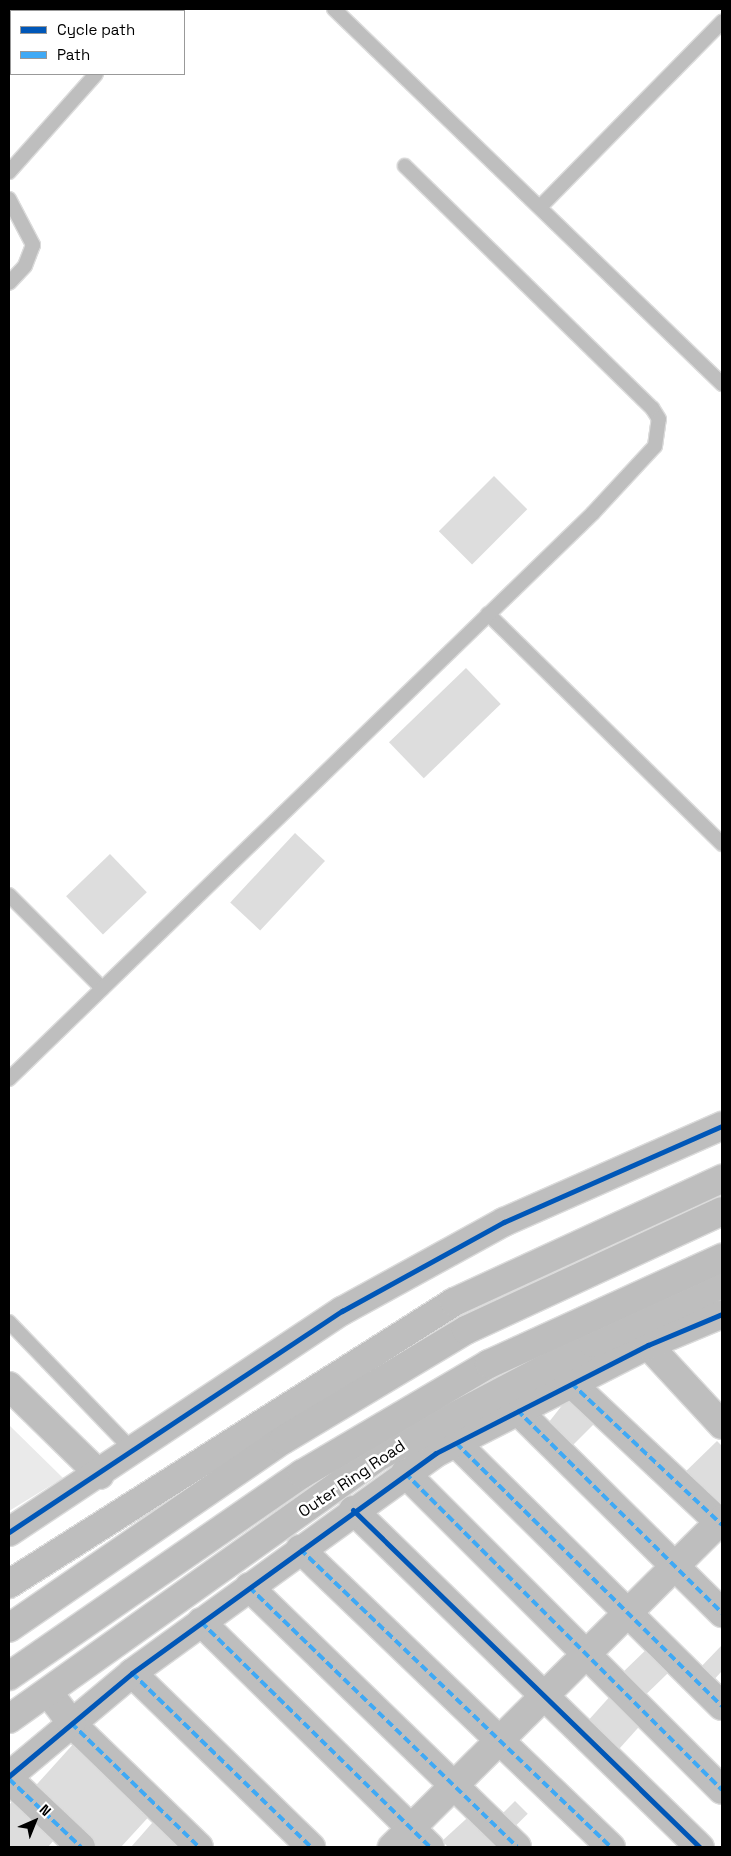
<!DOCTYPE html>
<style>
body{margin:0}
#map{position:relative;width:731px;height:1856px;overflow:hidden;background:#fff;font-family:"Space Grotesk",sans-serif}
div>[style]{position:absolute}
.green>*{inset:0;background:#eaeaea}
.building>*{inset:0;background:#ddd;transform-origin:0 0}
.roads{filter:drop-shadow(1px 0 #dbdbdb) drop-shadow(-1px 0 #dbdbdb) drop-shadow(0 1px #dbdbdb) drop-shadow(0 -1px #dbdbdb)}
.service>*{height:14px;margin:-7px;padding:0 7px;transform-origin:7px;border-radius:7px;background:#bebebe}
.minor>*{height:28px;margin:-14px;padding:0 14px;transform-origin:14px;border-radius:14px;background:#bebebe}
.tertiary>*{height:28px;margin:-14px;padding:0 14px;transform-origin:14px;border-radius:14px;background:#bebebe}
.primary>*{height:28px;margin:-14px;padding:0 14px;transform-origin:14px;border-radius:14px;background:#bdbdbd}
.quiet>*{height:4px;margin-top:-2px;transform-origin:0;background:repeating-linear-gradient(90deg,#3fa9f5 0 8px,transparent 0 12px)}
.cycleway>*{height:5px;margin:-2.5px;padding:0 2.5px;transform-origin:2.5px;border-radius:2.5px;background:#0057b8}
span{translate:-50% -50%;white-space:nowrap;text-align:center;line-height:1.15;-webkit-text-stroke:5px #fff;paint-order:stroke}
.street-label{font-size:16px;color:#000}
.frame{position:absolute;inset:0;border:10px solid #000;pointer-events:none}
.legend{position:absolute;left:10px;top:10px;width:175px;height:65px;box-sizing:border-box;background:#fff;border:1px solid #999;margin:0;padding:6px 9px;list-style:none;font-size:15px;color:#000}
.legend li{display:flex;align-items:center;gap:10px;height:25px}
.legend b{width:25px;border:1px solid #999}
.north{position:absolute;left:10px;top:1796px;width:50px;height:50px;-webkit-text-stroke:4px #fff;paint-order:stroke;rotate:44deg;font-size:14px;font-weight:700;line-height:20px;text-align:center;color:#000}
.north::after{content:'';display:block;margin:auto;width:18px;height:22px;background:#000;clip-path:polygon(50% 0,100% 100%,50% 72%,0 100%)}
</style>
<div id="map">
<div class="green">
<i style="clip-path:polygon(9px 1425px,63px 1478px,9px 1511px)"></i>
</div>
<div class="building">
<i style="left:494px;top:476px;width:47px;height:78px;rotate:45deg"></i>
<i style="left:466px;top:668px;width:50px;height:107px;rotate:46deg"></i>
<i style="left:295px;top:833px;width:41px;height:95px;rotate:43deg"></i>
<i style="left:110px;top:854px;width:53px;height:61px;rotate:46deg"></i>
<i style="clip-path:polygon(571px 1394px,601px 1417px,571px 1447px,545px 1427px)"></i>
<i style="clip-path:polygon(717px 1441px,722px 1446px,722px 1509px,679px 1478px)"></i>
<i style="left:651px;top:1645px;width:32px;height:42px;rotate:46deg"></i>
<i style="clip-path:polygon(722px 1645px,722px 1671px,709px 1685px,696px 1672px)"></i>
<i style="left:613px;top:1693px;width:42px;height:38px;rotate:42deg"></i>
<i style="clip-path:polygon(76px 1741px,154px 1811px,121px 1847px,90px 1847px,29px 1793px)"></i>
<i style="clip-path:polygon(20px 1793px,62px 1831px,48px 1847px,9px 1847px,9px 1805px)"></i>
<i style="left:515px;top:1801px;width:18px;height:22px;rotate:45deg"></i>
<i style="clip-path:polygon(477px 1809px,499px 1847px,448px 1847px,442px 1841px)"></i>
<i style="clip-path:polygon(160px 1814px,197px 1847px,131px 1847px)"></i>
</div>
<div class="roads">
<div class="service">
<i style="left:334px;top:9px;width:540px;rotate:44.02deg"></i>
<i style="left:154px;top:11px;width:3px;rotate:-45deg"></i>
<i style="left:9px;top:172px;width:131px;rotate:-48.4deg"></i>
<i style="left:9px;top:199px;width:52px;rotate:62.4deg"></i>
<i style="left:33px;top:245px;width:22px;rotate:111deg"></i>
<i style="left:25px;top:266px;width:23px;rotate:133deg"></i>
<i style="left:540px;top:207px;width:260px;rotate:-45.5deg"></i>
<i style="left:488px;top:614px;width:328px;rotate:44.5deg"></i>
<i style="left:9px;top:895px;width:132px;rotate:45deg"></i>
<i style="left:9px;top:1079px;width:813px;rotate:-44.1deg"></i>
<i style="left:593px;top:513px;width:91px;rotate:-47.2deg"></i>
<i style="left:655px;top:446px;width:27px;rotate:-82deg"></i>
<i style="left:659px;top:419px;width:13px;rotate:-122deg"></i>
<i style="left:652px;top:408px;width:346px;rotate:-135.6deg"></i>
<i style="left:9px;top:1322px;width:180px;rotate:46.1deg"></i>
</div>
<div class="minor">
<i style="left:648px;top:1345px;width:109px;rotate:47.2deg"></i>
<i style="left:571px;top:1383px;width:207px;rotate:43.2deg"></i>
<i style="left:9px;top:1386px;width:127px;rotate:44.4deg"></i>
<i style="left:517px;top:1410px;width:289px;rotate:44.7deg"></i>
<i style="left:456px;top:1443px;width:374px;rotate:44.7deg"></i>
<i style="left:405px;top:1473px;width:448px;rotate:45deg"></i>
<i style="left:353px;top:1510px;width:484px;rotate:44.2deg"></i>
<i style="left:300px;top:1549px;width:431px;rotate:43.8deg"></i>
<i style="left:249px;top:1587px;width:373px;rotate:44.1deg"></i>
<i style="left:201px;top:1622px;width:321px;rotate:44.5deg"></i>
<i style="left:132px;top:1673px;width:250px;rotate:44.2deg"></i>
<i style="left:71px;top:1723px;width:178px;rotate:44.1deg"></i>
<i style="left:9px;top:1776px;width:160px;rotate:-39.9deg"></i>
<i style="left:132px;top:1673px;width:375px;rotate:-35.9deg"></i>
<i style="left:436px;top:1453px;width:238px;rotate:-27deg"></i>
<i style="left:648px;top:1345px;width:80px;rotate:-22.7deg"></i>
<i style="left:9px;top:1779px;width:99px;rotate:43.4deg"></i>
<i style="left:392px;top:1847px;width:465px;rotate:-44.8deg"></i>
</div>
<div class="tertiary">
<i style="left:9px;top:1532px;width:400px;rotate:-33.6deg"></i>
<i style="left:342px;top:1311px;width:185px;rotate:-28.8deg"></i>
<i style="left:504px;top:1222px;width:238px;rotate:-23.8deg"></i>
<i style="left:9px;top:1584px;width:527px;rotate:-32.36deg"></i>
<i style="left:454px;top:1302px;width:295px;rotate:-24.7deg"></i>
<i style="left:48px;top:1692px;width:39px;rotate:53deg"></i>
<i style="left:9px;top:1719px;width:456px;rotate:-35.4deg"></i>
<i style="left:381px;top:1455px;width:240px;rotate:-27.8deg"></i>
<i style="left:593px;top:1343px;width:142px;rotate:-24.6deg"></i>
</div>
<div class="primary">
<i style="left:9px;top:1628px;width:332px;rotate:-34.5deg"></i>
<i style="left:283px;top:1440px;width:214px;rotate:-31deg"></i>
<i style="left:466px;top:1330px;width:282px;rotate:-24.9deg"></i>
<i style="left:9px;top:1676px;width:356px;rotate:-34.6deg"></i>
<i style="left:302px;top:1474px;width:217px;rotate:-30.5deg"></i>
<i style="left:489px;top:1364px;width:256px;rotate:-24.5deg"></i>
</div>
</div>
<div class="quiet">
<i style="left:571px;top:1383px;width:207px;rotate:43.2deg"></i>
<i style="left:517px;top:1410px;width:289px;rotate:44.7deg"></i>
<i style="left:456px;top:1443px;width:374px;rotate:44.7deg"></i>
<i style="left:405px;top:1473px;width:448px;rotate:45deg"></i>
<i style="left:300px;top:1549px;width:431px;rotate:43.8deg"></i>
<i style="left:249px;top:1587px;width:373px;rotate:44.1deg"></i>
<i style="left:201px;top:1622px;width:321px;rotate:44.5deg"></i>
<i style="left:132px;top:1673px;width:250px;rotate:44.2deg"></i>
<i style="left:71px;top:1723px;width:178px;rotate:44.1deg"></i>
<i style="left:9px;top:1779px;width:99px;rotate:43.4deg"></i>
</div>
<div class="cycleway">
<i style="left:353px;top:1510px;width:484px;rotate:44.2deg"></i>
<i style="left:9px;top:1532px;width:400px;rotate:-33.6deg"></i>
<i style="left:342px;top:1311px;width:185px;rotate:-28.8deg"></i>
<i style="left:504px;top:1222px;width:238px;rotate:-23.8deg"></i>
<i style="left:9px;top:1776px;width:160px;rotate:-39.9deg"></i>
<i style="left:132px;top:1673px;width:375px;rotate:-35.9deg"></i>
<i style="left:436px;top:1453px;width:238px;rotate:-27deg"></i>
<i style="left:648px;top:1345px;width:80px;rotate:-22.7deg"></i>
</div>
<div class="street-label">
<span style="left:352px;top:1479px;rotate:-34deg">Outer Ring Road</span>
</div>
<div class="frame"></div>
<ul class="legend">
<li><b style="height:6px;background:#0057b8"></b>Cycle path</li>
<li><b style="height:6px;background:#3fa9f5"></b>Path</li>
</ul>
<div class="north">N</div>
</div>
